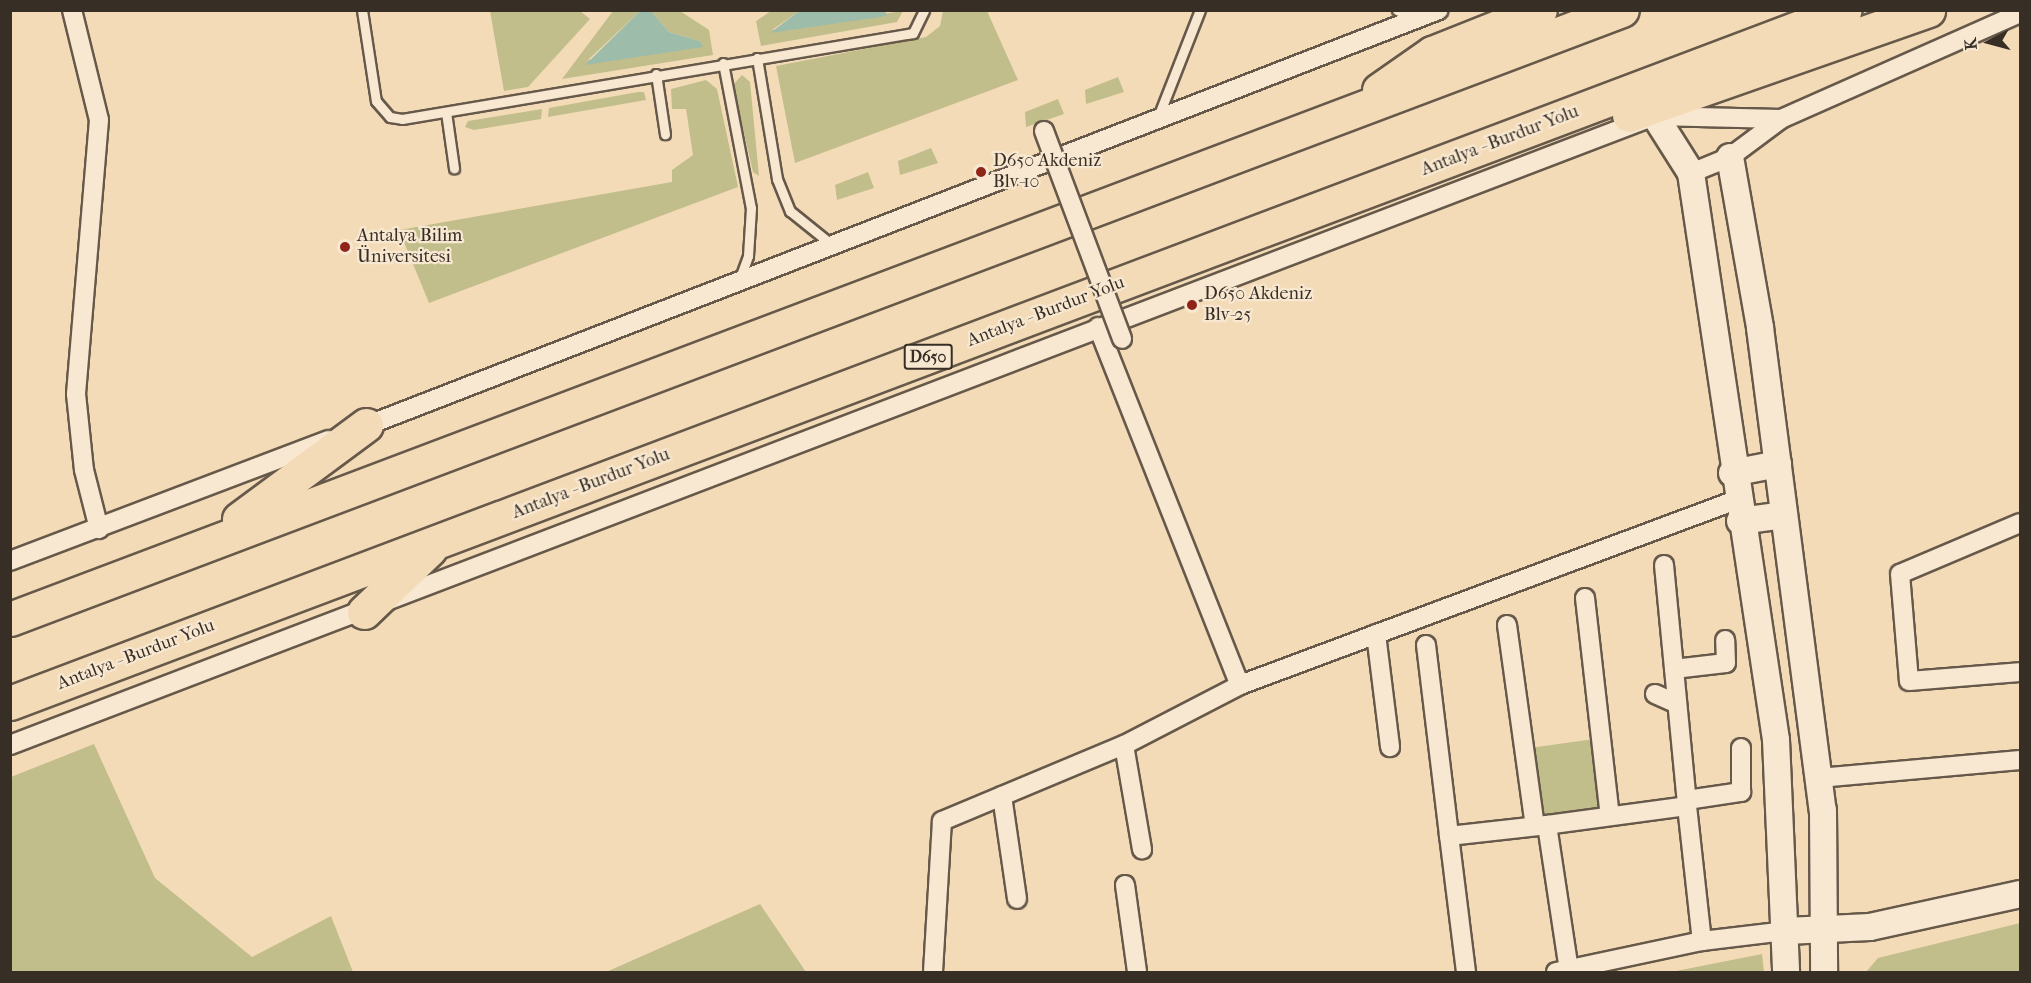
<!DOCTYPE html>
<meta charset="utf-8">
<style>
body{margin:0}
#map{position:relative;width:2031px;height:983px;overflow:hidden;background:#f4dbb8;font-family:"IM FELL French Canon",serif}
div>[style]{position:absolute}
.green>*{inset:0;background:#c1be8b;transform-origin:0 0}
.water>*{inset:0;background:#9dbca9}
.roads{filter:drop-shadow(2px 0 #66594a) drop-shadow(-2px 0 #66594a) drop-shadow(0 2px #66594a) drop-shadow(0 -2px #66594a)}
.lane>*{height:9px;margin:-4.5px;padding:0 4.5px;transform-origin:4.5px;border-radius:4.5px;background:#f8e8d1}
.street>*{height:18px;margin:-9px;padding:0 9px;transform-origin:9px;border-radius:9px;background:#f8e8d1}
.secondary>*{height:26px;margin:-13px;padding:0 13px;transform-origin:13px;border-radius:13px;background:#f8e8d1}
.highway>*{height:33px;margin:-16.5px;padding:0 16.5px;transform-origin:16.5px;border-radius:16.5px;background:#f4dbb8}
.bridges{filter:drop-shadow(2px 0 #66594a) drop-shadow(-2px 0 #66594a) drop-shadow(0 2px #66594a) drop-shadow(0 -2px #66594a)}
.street-bridge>*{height:18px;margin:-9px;padding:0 9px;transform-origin:9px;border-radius:9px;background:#f8e8d1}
.dots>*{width:16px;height:16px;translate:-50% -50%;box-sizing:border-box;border:3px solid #f8e8d1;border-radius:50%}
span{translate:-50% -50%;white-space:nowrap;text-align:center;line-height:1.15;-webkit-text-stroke:4.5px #f8e8d1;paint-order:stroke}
.shield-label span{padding:2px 4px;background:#f8e8d1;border:2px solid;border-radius:4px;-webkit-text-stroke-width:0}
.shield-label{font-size:16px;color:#372e25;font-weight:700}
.street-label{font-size:18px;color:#372e25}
.poi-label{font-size:18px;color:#372e25}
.left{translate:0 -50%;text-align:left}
.frame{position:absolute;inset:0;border:12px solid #372e25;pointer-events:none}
.north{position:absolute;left:1959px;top:12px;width:60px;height:60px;-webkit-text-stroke:4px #f8e8d1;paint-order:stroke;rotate:264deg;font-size:16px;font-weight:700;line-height:24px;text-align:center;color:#372e25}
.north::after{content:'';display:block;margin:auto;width:21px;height:27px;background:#372e25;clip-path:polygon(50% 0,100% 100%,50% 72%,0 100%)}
</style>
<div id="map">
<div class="green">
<i style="clip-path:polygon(490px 11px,580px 11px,590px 19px,528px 87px,504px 91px)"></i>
<i style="clip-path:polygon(613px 11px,640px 11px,588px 60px,700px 41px,669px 32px,651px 11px,680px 11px,709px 30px,713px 55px,562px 79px)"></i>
<i style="clip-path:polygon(771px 11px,799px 11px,772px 30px,903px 11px,897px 22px,761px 46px,756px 21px)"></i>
<i style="clip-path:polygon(943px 11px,987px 11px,1018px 80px,795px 163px,776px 66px,926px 37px,940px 26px)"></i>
<i style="clip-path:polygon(742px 75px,750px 82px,759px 176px,753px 172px,733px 85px)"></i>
<i style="clip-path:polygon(1118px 77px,1124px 92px,1086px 104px,1085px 90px)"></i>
<i style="clip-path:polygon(706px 80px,717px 89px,738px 187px,429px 303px,399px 230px,672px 182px,672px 170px,693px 155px,686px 109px,672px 109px,671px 89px)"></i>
<i style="clip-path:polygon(638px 92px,644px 92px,646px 100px,548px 117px,549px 108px)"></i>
<i style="clip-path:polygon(1058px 99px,1064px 114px,1026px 127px,1025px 112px)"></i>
<i style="clip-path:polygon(542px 109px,541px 119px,474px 130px,465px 127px,468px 121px)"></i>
<i style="clip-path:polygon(931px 148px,938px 163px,900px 175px,898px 161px)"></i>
<i style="clip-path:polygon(868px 172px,874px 188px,837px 200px,835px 185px)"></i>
<i style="left:1594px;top:739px;width:69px;height:63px;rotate:82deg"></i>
<i style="clip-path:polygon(94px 744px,155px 878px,252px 957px,331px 916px,353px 972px,11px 972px,11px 777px)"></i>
<i style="clip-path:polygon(760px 904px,806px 972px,606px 972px)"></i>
<i style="clip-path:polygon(2020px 923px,2020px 972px,1866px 972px,1878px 958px)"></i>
<i style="clip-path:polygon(1762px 954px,1764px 972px,1671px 972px)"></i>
</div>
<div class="water">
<i style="clip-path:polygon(885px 10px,887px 16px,770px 33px,799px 11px)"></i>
<i style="clip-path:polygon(640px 11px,651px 11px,669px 32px,700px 41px,703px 47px,585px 65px)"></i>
</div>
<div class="roads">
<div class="lane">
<i style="left:362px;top:10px;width:92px;rotate:81.3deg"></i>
<i style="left:376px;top:101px;width:21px;rotate:49deg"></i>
<i style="left:390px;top:117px;width:12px;rotate:9deg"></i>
<i style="left:402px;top:119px;width:518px;rotate:-9.55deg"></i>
<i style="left:913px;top:33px;width:25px;rotate:-64deg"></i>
<i style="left:1397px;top:10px;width:19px;rotate:25deg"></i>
<i style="left:757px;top:58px;width:123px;rotate:80.6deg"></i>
<i style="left:777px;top:179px;width:35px;rotate:68deg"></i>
<i style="left:790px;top:211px;width:53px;rotate:38.8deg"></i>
<i style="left:723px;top:63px;width:148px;rotate:79.1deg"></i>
<i style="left:751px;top:208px;width:48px;rotate:93.6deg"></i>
<i style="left:748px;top:256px;width:27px;rotate:110deg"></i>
<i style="left:656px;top:74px;width:61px;rotate:81.5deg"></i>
<i style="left:446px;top:112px;width:57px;rotate:81.9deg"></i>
<i style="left:1158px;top:117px;width:115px;rotate:-68.6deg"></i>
</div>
<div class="street">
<i style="left:72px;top:10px;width:113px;rotate:76.2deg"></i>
<i style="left:99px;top:120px;width:275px;rotate:94.8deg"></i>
<i style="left:76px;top:394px;width:76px;rotate:84deg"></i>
<i style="left:84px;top:470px;width:61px;rotate:75.7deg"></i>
<i style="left:1691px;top:173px;width:42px;rotate:-22.3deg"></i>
<i style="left:1730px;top:157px;width:64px;rotate:-36.7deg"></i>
<i style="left:1781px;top:119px;width:261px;rotate:-23.9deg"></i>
<i style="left:1098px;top:327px;width:385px;rotate:68.4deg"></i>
<i style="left:358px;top:429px;width:1159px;rotate:-21.19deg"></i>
<i style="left:2020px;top:523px;width:130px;rotate:157deg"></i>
<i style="left:1900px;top:574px;width:107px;rotate:85.2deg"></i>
<i style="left:1909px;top:681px;width:111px;rotate:-4.6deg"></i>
<i style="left:10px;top:561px;width:341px;rotate:-20.8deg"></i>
<i style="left:1664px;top:565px;width:242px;rotate:84.5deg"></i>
<i style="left:1585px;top:598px;width:219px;rotate:83.5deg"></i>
<i style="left:1507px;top:625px;width:203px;rotate:82.1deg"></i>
<i style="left:1376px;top:634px;width:114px;rotate:82.9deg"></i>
<i style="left:1426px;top:645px;width:192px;rotate:83.1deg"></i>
<i style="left:1674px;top:669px;width:52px;rotate:-6.6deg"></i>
<i style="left:1726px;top:663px;width:23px;rotate:-92deg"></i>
<i style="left:1655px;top:694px;width:24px;rotate:24deg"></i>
<i style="left:10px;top:745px;width:1761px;rotate:-20.93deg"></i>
<i style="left:1655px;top:116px;width:126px;rotate:1.4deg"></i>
<i style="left:1124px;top:745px;width:106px;rotate:80.2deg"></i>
<i style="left:1819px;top:778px;width:202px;rotate:-5.1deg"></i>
<i style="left:1002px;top:796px;width:104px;rotate:81.7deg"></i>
<i style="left:1687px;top:800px;width:55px;rotate:-8.4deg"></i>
<i style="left:1741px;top:792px;width:44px;rotate:-90deg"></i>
<i style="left:1547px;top:825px;width:141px;rotate:-7.7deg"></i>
<i style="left:1687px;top:806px;width:136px;rotate:83.7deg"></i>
<i style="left:1125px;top:885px;width:88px;rotate:82.1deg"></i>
<i style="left:933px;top:972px;width:151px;rotate:-86.6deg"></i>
<i style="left:942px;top:821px;width:197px;rotate:-22.7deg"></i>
<i style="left:1124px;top:745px;width:131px;rotate:-27.3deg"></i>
<i style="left:1240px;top:685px;width:529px;rotate:-20.45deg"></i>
<i style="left:1466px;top:972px;width:137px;rotate:-97.1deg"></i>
<i style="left:1449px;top:836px;width:99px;rotate:-6.4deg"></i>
<i style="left:1547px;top:825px;width:147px;rotate:81.4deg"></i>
<i style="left:1556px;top:972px;width:149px;rotate:-12deg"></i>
<i style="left:1702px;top:941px;width:85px;rotate:-6.8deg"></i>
</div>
<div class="secondary">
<i style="left:1655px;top:116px;width:67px;rotate:57.7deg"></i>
<i style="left:1691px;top:173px;width:573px;rotate:81.47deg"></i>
<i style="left:1776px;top:740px;width:232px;rotate:87.5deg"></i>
<i style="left:1730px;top:157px;width:174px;rotate:80deg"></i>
<i style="left:1760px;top:328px;width:486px;rotate:82.6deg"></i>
<i style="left:1823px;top:810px;width:162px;rotate:89.6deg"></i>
<i style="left:1732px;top:473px;width:47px;rotate:-11.1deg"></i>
<i style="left:1740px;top:521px;width:44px;rotate:-7.8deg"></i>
<i style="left:1786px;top:931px;width:84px;rotate:-2.7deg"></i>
<i style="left:1870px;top:927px;width:154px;rotate:-12.4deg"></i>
</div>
<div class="highway">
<i style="left:1379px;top:90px;width:65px;rotate:-34.9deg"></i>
<i style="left:1432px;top:53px;width:116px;rotate:-21.7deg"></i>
<i style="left:1629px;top:115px;width:317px;rotate:-19.3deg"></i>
<i style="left:239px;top:519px;width:158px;rotate:-36.5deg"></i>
<i style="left:364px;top:612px;width:91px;rotate:-43.7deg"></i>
<i style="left:10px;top:619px;width:1723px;rotate:-20.7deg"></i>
<i style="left:10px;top:703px;width:1961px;rotate:-20.69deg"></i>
</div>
</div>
<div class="bridges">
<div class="street-bridge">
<i style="left:1044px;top:131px;width:222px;rotate:69.4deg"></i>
</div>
</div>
<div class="dots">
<i style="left:981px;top:172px;background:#8f2418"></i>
<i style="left:345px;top:247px;background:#8f2418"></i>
<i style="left:1192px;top:305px;background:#8f2418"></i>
</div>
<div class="shield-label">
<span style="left:928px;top:357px">D650</span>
</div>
<div class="street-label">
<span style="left:1500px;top:141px;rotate:-21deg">Antalya - Burdur Yolu</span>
<span style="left:1046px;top:312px;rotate:-21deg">Antalya - Burdur Yolu</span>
<span style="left:591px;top:484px;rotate:-21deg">Antalya - Burdur Yolu</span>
<span style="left:136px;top:655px;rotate:-21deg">Antalya - Burdur Yolu</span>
</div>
<div class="poi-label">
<span class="left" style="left:993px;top:172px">D650 Akdeniz<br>Blv-10</span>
<span class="left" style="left:357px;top:247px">Antalya Bilim<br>Üniversitesi</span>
<span class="left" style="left:1204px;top:305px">D650 Akdeniz<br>Blv-25</span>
</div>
<div class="frame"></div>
<div class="north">K</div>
</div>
